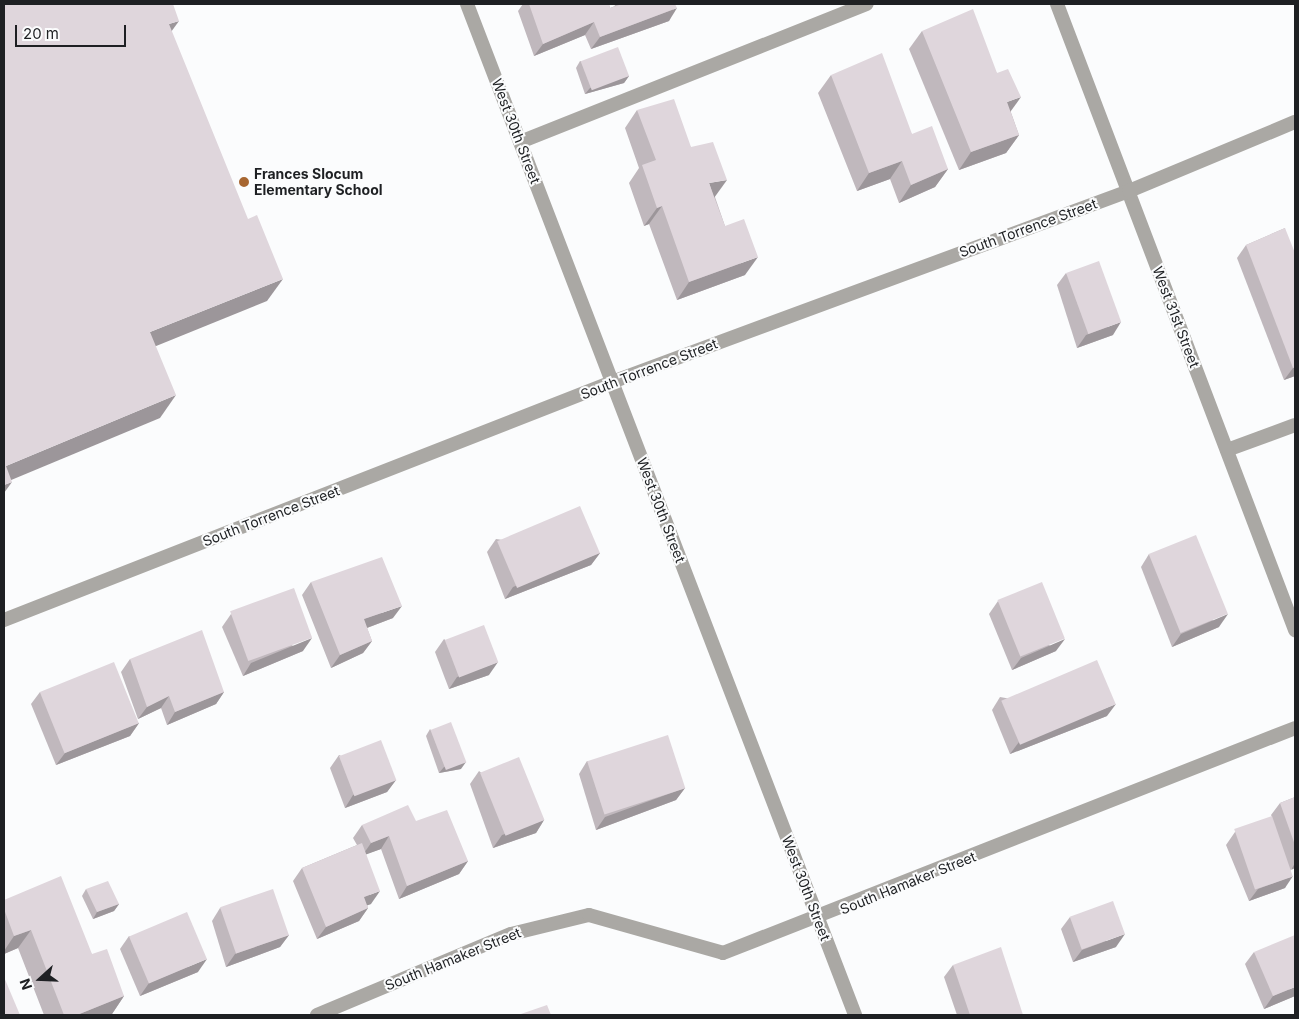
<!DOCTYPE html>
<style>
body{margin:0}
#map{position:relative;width:1299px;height:1019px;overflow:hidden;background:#fbfcfd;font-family:Inter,sans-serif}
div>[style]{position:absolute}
.service>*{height:14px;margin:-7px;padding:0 7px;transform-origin:7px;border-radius:7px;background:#aaa8a4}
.minor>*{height:14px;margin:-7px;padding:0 7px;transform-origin:7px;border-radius:7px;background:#aaa8a4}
.wall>*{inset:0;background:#c0b8bd}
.shaded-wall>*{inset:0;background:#9c969a}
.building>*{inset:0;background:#dfd6dc;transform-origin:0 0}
.dots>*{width:14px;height:14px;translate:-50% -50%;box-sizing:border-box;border:2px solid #fbfcfd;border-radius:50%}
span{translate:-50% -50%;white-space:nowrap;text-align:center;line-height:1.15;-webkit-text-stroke:4px #fbfcfd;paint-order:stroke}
.street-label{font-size:14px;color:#1e2023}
.poi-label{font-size:14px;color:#1e2023;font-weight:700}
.left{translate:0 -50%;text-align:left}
.frame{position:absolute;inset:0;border:5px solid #1e2023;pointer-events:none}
.north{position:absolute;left:15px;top:954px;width:50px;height:50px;-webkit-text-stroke:4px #fbfcfd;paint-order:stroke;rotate:250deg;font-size:14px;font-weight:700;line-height:20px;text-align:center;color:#1e2023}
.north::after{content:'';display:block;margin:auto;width:18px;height:22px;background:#1e2023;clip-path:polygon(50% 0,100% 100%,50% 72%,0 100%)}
.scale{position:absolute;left:15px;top:25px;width:111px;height:22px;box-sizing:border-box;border:2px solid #1e2023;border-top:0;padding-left:6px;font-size:15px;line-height:18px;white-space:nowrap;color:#1e2023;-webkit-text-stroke:4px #fbfcfd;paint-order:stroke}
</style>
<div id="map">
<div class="service">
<i style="left:520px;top:142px;width:373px;rotate:-21.7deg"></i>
<i style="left:1227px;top:450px;width:72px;rotate:-20.2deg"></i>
</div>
<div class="minor">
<i style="left:467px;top:4px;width:1083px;rotate:69deg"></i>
<i style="left:1057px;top:4px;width:670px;rotate:69.18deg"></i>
<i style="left:4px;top:620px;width:653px;rotate:-21.38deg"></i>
<i style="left:612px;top:382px;width:551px;rotate:-20.28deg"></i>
<i style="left:1129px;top:191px;width:180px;rotate:-22.6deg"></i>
<i style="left:317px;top:1015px;width:210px;rotate:-22.7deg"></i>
<i style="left:511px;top:934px;width:80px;rotate:-13.7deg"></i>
<i style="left:589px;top:915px;width:139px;rotate:15.8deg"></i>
<i style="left:723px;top:953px;width:615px;rotate:-21.47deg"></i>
</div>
<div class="wall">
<i style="clip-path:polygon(523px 4px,609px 4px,610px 8px,615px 6px,614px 4px,675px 4px,669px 21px,591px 49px,585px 35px,534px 56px,518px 11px)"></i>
<i style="clip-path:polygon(922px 31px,997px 73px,1019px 135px,1006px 153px,959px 170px,909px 49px)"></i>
<i style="clip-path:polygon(580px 61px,629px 76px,624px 83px,585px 94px,576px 68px)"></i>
<i style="clip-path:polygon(831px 75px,912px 134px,948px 169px,935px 187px,899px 203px,890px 179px,857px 191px,818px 93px)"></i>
<i style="clip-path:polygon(637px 110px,691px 147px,715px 197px,725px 226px,745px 275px,677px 300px,649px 224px,644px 226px,629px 183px,639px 168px,625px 128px)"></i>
<i style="clip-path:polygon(1285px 228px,1295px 376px,1284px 380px,1237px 258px,1246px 245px)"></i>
<i style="clip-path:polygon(1066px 273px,1113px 335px,1077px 348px,1057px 285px)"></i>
<i style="clip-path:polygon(496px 539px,600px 553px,591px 565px,505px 599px,487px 552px)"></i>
<i style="clip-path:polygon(1149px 554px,1219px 627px,1172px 647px,1141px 567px)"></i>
<i style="clip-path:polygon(311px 582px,393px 618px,367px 628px,372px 641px,363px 653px,331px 668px,302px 595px)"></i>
<i style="clip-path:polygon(998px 601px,1056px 651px,1012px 670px,989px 614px)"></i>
<i style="clip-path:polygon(231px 614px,303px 651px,243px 676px,222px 627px)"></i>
<i style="clip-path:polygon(444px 639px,489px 675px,449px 689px,435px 652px)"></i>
<i style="clip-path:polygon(130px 659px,224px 692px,216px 704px,167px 725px,161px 708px,138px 719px,121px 672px)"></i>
<i style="clip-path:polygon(40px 692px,139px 723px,130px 736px,56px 765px,31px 704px)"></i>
<i style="clip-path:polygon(1000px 697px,1107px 716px,1010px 754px,992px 710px)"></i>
<i style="clip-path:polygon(430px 729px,461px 769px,439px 773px,426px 736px)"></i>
<i style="clip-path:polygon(339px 755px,396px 780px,387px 792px,345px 808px,330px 768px)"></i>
<i style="clip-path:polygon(587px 761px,685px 788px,676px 800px,596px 830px,579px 774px)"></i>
<i style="clip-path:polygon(479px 771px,544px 820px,536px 833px,493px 848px,470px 784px)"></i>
<i style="clip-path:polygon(1295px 797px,1295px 868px,1291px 869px,1285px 888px,1249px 901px,1226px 845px,1235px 832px,1272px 817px,1271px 815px,1280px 803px)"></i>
<i style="clip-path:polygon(416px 821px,468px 861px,459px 874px,399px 899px,381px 849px,366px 854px,371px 904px,367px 905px,368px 908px,359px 921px,317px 939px,293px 881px,302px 868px,357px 845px,353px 838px,362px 825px)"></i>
<i style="clip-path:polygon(86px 889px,119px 904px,114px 911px,93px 919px,82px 896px)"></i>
<i style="clip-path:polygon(4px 900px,92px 954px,124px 996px,112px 1014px,109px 1015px,44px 1015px,18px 948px,4px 954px)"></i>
<i style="clip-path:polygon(220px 908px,289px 935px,280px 947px,226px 967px,212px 921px)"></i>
<i style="clip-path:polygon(1070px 917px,1116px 947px,1073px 962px,1061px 929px)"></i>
<i style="clip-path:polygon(129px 936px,198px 972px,140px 996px,120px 949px)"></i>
<i style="clip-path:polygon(1254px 952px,1295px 996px,1264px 1009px,1245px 964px)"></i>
<i style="clip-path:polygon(953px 965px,1023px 1015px,957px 1015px,944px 977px)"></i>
</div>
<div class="shaded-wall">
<i style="clip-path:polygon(677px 8px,669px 21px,591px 49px,600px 37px)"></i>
<i style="clip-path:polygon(179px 21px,163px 43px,169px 24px)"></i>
<i style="clip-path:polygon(594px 22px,585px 35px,534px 56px,543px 44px)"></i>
<i style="clip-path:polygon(629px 76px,624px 83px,585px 94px,590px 88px)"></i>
<i style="clip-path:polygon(1021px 97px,1008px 115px,1007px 102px)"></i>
<i style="clip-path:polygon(1019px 135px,1006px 153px,959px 170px,971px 152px)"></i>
<i style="clip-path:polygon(902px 161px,890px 179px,857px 191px,869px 173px)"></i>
<i style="clip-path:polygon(948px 169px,935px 187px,899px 203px,911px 185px)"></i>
<i style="clip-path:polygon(727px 180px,714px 198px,709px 183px)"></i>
<i style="clip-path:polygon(662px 206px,649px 224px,644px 226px,657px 208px)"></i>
<i style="clip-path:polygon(758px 257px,745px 275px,677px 300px,689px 282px)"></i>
<i style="clip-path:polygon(283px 279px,267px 301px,134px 355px,150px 332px)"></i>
<i style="clip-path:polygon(1121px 322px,1113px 335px,1077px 348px,1086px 335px)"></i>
<i style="clip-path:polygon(1295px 367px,1295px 376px,1284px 380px,1293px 368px)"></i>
<i style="clip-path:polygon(176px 395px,160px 418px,4px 483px,6px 466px)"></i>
<i style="clip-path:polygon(12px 482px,4px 493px,4px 485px)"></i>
<i style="clip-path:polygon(600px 553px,591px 565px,505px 599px,513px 587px)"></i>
<i style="clip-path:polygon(402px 606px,393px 618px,356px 632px,364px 619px)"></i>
<i style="clip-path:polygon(1228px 614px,1219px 627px,1172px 647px,1181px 634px)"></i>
<i style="clip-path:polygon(312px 638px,303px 651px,243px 676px,251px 663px)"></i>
<i style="clip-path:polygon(1065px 639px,1056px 651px,1012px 670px,1021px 658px)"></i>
<i style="clip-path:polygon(372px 641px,363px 653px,331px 668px,340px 655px)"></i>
<i style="clip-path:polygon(498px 662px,489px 675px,449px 689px,457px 677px)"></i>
<i style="clip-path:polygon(224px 692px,216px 704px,167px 725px,175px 712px)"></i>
<i style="clip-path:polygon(169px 696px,161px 708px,138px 719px,147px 707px)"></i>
<i style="clip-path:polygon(1116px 704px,1107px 716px,1010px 754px,1019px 742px)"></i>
<i style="clip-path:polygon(139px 723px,130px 736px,56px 765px,65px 753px)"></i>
<i style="clip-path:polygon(466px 762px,461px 769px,439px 773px,444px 767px)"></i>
<i style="clip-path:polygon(396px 780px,387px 792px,345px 808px,353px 795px)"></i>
<i style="clip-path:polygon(685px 788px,676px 800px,596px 830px,605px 817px)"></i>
<i style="clip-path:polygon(544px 820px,536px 833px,493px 848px,502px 835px)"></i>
<i style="clip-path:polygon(389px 836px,381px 849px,362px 856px,371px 843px)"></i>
<i style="clip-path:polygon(468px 861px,459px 874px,399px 899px,407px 886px)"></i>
<i style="clip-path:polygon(1295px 863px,1295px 868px,1291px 870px)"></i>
<i style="clip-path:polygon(1293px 876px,1285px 888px,1249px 901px,1258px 889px)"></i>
<i style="clip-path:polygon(380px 891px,371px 904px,355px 910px,364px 897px)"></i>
<i style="clip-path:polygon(119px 904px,114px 911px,93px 919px,97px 912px)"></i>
<i style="clip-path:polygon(368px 908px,359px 921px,317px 939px,326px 927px)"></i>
<i style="clip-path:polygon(31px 930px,18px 948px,4px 954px,4px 951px,14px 936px)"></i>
<i style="clip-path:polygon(1125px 934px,1116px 947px,1073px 962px,1082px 950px)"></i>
<i style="clip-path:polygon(289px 935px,280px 947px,226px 967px,235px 954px)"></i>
<i style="clip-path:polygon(207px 959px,198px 972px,140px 996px,149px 983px)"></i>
<i style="clip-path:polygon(1295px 987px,1295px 996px,1264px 1009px,1273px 996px)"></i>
<i style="clip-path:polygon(124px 996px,112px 1014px,109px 1015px,77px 1015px)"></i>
</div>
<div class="building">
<i style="clip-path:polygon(4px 4px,173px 4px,179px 21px,169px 24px,248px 219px,257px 215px,283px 279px,150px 332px,176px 395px,6px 466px,12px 482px,4px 485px)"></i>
<i style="clip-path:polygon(529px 4px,609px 4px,610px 8px,622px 4px,675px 4px,677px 8px,600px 37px,594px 22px,543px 44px)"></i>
<i style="clip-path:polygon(973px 9px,997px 73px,1008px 69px,1021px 97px,1007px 102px,1019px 135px,971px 152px,922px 31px)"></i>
<i style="left:618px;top:47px;width:31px;height:40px;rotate:69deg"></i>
<i style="clip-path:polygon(882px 53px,912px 134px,932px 126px,948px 169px,911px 185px,902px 161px,869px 173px,831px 75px)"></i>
<i style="clip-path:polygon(674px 99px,691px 147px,713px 142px,727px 180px,709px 183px,725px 226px,744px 219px,758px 257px,689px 282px,662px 206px,657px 208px,642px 165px,656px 160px,637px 110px)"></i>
<i style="clip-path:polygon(1285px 228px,1295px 253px,1295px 367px,1293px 368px,1246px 245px)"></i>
<i style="left:1099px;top:261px;width:65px;height:35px;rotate:70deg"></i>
<i style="left:580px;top:506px;width:51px;height:90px;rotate:67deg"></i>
<i style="left:1196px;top:535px;width:85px;height:51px;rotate:68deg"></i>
<i style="clip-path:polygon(382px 557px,402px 606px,364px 619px,372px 641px,340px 655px,311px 582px)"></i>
<i style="left:1042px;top:582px;width:61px;height:48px;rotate:68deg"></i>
<i style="left:294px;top:588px;width:53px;height:68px;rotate:70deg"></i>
<i style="left:484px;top:625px;width:40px;height:42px;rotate:69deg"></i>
<i style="clip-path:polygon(202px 630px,224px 692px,175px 712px,169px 696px,147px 707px,130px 659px)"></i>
<i style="left:1097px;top:660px;width:48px;height:104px;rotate:67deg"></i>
<i style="left:114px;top:662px;width:66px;height:80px;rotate:68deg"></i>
<i style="left:451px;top:722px;width:43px;height:22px;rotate:69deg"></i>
<i style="left:668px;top:735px;width:56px;height:85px;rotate:72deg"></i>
<i style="left:381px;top:740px;width:43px;height:45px;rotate:69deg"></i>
<i style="left:519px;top:757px;width:68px;height:42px;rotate:68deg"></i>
<i style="clip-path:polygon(1295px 797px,1295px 845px,1280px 803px)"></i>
<i style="clip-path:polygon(408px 805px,416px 821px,447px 810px,468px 861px,407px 886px,389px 836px,371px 843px,362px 825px)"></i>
<i style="left:1272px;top:816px;width:64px;height:40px;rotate:71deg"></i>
<i style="clip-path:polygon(362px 843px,380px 891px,364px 897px,368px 908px,326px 927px,302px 868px)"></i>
<i style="clip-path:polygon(61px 876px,92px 954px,107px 949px,124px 996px,77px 1015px,64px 1015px,31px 930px,14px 936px,4px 909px,4px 900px)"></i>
<i style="clip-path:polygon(108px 881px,119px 904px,97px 912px,86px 889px)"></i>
<i style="left:273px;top:889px;width:49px;height:56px;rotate:71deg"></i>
<i style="left:1113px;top:901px;width:35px;height:46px;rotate:70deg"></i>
<i style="left:187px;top:912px;width:51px;height:63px;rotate:67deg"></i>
<i style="clip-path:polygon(1295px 935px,1295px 987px,1273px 996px,1254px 952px)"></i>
<i style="clip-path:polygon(1001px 947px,1023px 1015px,970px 1015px,953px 965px)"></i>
<i style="clip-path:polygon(4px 977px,20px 1015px,4px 1015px)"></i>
<i style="clip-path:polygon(547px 1005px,551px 1015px,518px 1015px)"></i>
</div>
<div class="dots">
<i style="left:244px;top:182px;background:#a76631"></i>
</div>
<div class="street-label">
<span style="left:516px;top:131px;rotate:69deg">West 30th Street</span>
<span style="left:1028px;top:228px;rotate:-20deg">South Torrence Street</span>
<span style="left:1176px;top:317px;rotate:69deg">West 31st Street</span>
<span style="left:649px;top:369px;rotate:-21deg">South Torrence Street</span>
<span style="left:661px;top:510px;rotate:69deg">West 30th Street</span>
<span style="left:271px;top:516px;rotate:-21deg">South Torrence Street</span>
<span style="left:908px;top:883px;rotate:-22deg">South Hamaker Street</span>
<span style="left:806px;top:888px;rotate:69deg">West 30th Street</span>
<span style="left:453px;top:959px;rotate:-22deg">South Hamaker Street</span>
</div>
<div class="poi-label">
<span class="left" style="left:254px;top:182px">Frances Slocum<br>Elementary School</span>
</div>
<div class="frame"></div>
<div class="north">N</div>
<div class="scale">20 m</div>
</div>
